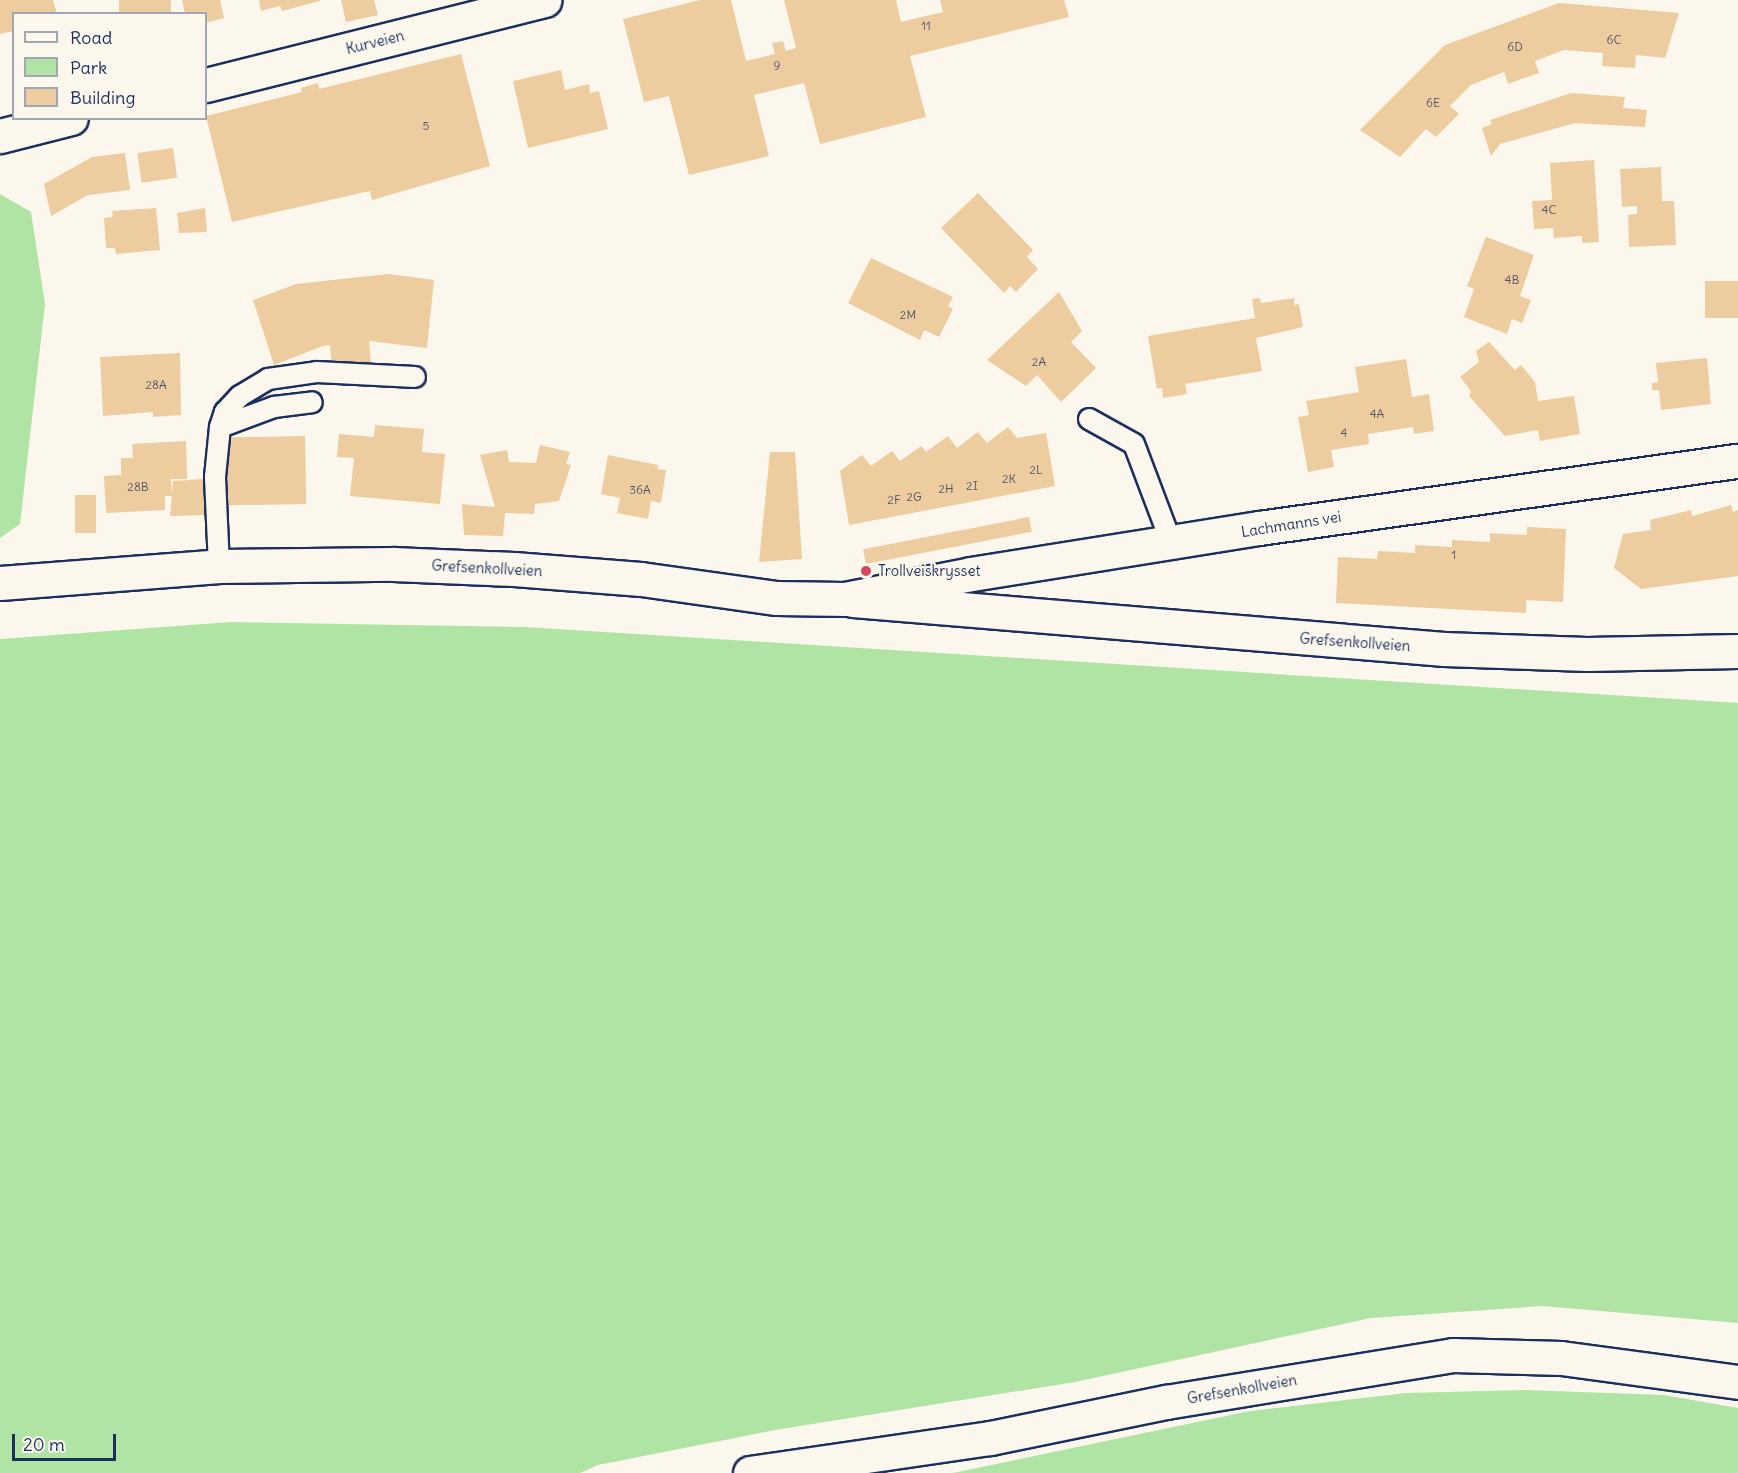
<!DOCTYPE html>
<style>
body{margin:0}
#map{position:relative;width:1738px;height:1473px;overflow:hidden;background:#fbf7ec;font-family:Delius,sans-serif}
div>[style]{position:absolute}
.green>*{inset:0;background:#b0e4a5}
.building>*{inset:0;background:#edcd9f;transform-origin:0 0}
.roads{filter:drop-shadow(2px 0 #1b2f5e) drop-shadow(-2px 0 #1b2f5e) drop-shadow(0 2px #1b2f5e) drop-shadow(0 -2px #1b2f5e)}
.service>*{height:20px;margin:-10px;padding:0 10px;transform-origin:10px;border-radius:10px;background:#fbf7ec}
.minor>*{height:33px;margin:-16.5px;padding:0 16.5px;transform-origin:16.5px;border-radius:16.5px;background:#fbf7ec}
.tertiary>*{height:33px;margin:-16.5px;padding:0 16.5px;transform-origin:16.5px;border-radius:16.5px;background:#fbf7ec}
.dots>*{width:16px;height:16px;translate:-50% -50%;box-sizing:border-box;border:3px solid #fbf7ec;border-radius:50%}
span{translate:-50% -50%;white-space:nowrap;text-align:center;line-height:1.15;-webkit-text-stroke:4.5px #fbf7ec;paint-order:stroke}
.number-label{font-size:12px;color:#50566e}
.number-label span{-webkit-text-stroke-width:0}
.street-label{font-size:15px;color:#1b2f5e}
.poi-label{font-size:15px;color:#1b2f5e}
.left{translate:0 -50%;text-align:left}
.legend{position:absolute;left:12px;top:12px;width:195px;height:108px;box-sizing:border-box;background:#fbf7ec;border:2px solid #a1a7b3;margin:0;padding:8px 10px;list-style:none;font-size:18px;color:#1b2f5e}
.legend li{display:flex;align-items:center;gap:12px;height:30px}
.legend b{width:30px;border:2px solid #a1a7b3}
.scale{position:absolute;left:12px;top:1434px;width:104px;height:27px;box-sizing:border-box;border:3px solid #1b2f5e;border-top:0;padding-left:8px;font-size:18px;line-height:21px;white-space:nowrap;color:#1b2f5e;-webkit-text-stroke:4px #fbf7ec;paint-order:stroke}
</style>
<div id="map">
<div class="green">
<i style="clip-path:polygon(0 194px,31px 212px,45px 304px,20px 524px,0 538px)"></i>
<i style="clip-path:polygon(231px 622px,525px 627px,1738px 703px,1738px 1323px,1543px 1306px,1371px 1318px,1075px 1382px,775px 1430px,598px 1465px,580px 1473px,0 1473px,0 639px)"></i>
<i style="clip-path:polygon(1525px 1390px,1664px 1395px,1738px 1408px,1738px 1473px,953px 1473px,1250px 1411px,1406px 1393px)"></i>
</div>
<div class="building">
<i style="clip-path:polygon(0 0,53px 0,57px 14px,14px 14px,14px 31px,0 34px)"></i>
<i style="left:119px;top:0;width:52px;height:15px"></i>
<i style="clip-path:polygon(182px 0,220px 0,224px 18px,206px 23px,206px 14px,185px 14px)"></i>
<i style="clip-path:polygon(259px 0,320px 0,320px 1px,282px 11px,280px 6px,261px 11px)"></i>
<i style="clip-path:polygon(341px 0,374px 0,378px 15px,346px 22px)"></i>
<i style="clip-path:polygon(700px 0,731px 0,746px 61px,775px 54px,772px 43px,783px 41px,786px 51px,796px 48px,784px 0,896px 0,901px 22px,943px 12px,940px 0,1064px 0,1069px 17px,910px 56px,926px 117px,820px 144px,804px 83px,754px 95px,769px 156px,689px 175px,669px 96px,644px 102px,623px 19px)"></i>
<i style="clip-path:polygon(1559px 3px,1679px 13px,1665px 58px,1636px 55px,1635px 68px,1602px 66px,1603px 53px,1564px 50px,1535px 61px,1539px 73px,1508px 84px,1504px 72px,1471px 85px,1450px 106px,1459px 114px,1436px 137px,1426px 129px,1400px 157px,1360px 130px,1445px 45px)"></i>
<i style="clip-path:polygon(461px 54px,490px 166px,372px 200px,370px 191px,232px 222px,206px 116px,302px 92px,301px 88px,318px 83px,319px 89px)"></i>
<i style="clip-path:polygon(561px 70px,565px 90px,589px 84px,590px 93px,599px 91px,608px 129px,528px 148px,513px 81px)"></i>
<i style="clip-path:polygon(1571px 93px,1625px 97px,1623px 108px,1647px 110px,1645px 127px,1575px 123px,1500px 144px,1491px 156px,1482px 128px,1492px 124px,1490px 120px)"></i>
<i style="left:173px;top:148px;width:30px;height:36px;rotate:82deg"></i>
<i style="clip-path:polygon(125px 153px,130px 190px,88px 195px,51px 216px,44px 184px,92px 157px)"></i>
<i style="clip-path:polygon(1594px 160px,1599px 242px,1582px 243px,1582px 236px,1554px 238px,1553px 228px,1534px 229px,1532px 201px,1552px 200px,1550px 163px)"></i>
<i style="clip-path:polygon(1661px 167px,1662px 201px,1674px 201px,1676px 245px,1629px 247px,1628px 215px,1637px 214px,1637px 206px,1622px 207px,1620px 169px)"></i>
<i style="clip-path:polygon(978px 193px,1033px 250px,1027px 257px,1038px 269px,1016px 292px,1010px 286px,1004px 293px,941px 228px)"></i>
<i style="clip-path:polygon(156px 208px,160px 250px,116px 254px,115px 248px,106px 248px,104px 218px,113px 217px,112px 211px)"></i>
<i style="clip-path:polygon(205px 208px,207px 232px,179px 233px,177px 213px)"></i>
<i style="clip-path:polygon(1486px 237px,1534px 255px,1520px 296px,1531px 300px,1522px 323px,1512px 319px,1507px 334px,1464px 317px,1474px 289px,1467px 286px)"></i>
<i style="clip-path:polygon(871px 258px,953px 297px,948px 306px,953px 309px,939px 337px,924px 330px,920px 340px,848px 303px)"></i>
<i style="clip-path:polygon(388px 274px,434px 280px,427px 348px,369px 341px,371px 362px,332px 365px,330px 345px,323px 346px,274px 365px,253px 300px,296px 284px)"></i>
<i style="left:1738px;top:281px;width:37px;height:33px;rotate:90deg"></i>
<i style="clip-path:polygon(1059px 292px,1082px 331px,1071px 342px,1096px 368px,1061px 402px,1037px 375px,1026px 386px,987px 360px)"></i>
<i style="clip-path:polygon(1260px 298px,1261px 303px,1294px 298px,1294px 305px,1299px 304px,1303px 327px,1256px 338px,1262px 371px,1185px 384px,1187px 394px,1163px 398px,1162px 388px,1157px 389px,1148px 336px,1255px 318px,1252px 299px)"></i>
<i style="clip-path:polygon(1489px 342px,1515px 370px,1521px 365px,1535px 382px,1538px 401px,1574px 396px,1580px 434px,1540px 441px,1538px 430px,1505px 436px,1469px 396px,1471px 391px,1460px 377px,1479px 362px,1476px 351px)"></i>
<i style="clip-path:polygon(180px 353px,181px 415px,153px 417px,153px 412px,103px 416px,100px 357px)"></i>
<i style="clip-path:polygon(1707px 358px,1711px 404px,1661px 410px,1659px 390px,1652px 390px,1652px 383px,1658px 382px,1656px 363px)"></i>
<i style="clip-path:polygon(1406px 359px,1412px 397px,1429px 394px,1434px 431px,1414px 434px,1413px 427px,1368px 434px,1369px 444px,1331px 450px,1334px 467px,1308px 472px,1298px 417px,1309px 415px,1306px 401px,1359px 392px,1355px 367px)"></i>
<i style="clip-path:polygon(375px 425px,424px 429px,422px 452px,445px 454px,440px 504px,350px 496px,354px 458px,337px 457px,339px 434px,374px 437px)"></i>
<i style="clip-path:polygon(1008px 427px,1017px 438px,1046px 433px,1055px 486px,849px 525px,840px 471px,862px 455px,871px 466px,892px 451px,900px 461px,921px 446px,926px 452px,948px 436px,957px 448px,978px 432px,987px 443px)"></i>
<i style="left:305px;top:436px;width:68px;height:79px;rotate:89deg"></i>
<i style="clip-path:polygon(186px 441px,187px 479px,171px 479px,172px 496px,165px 496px,165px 510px,106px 513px,104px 476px,121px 475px,121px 458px,133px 458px,132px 444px)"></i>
<i style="clip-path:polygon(540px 445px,570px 452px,566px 464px,571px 465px,559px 501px,535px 504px,534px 514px,505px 513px,503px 536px,464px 535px,462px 504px,495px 507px,480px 455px,507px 450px,509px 462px,536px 463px)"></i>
<i style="clip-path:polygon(770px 452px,795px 452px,802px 559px,759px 562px)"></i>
<i style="clip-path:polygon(608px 455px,658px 465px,657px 469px,666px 470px,661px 503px,651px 501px,648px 519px,617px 513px,620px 498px,601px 494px)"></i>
<i style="clip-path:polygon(203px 479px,205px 515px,170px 516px,173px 481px)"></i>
<i style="left:75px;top:495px;width:21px;height:38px"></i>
<i style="clip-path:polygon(1731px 505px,1733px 512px,1738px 510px,1738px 576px,1641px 589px,1614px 568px,1623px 534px,1651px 530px,1650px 520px,1691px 510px,1692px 516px)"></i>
<i style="left:1029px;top:517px;width:15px;height:169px;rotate:79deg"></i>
<i style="clip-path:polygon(1527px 527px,1566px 529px,1563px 602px,1526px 600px,1526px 613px,1336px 603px,1338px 557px,1377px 559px,1378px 551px,1415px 553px,1415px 545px,1452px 547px,1452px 540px,1490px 542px,1490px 533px,1527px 535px)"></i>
</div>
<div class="roads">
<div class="service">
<i style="left:1089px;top:419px;width:51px;rotate:29.1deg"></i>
<i style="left:1134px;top:444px;width:105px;rotate:69.3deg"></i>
<i style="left:220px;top:427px;width:58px;rotate:-20.3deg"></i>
<i style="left:274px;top:407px;width:38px;rotate:-7deg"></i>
<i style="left:219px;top:566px;width:89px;rotate:-92.6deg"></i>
<i style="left:215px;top:477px;width:50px;rotate:-84.3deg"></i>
<i style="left:220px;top:427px;width:16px;rotate:-72deg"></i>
<i style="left:225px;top:412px;width:22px;rotate:-47deg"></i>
<i style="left:240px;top:396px;width:33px;rotate:-31deg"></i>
<i style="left:268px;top:379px;width:49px;rotate:-8.1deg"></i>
<i style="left:317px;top:372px;width:98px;rotate:2.9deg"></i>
</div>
<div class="minor">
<i style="left:206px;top:85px;width:349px;rotate:-14.1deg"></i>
<i style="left:0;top:136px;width:73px;rotate:-14.2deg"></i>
<i style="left:853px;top:600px;width:593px;rotate:4.74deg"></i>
<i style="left:1444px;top:649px;width:143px;rotate:2deg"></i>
<i style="left:1587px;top:654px;width:151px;rotate:-1.1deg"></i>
<i style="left:750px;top:1473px;width:243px;rotate:-8.3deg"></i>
<i style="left:990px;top:1438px;width:180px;rotate:-11.6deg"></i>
<i style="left:1166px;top:1402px;width:291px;rotate:-9.3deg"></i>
<i style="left:1453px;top:1355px;width:108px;rotate:1.6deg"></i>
<i style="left:1561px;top:1358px;width:179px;rotate:7.7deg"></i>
</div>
<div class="tertiary">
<i style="left:0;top:583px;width:220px;rotate:-4.4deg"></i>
<i style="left:219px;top:566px;width:174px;rotate:-0.7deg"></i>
<i style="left:393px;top:564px;width:121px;rotate:2.4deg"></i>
<i style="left:514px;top:569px;width:127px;rotate:4.5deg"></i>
<i style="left:641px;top:579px;width:137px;rotate:8deg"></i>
<i style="left:777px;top:598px;width:68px;rotate:0.8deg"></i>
<i style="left:845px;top:599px;width:128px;rotate:-11.2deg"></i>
<i style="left:971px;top:574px;width:292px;rotate:-9.1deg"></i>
<i style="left:1259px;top:528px;width:484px;rotate:-8deg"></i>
</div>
</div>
<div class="dots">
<i style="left:866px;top:571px;background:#d1495b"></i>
</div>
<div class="number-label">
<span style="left:926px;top:26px">11</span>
<span style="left:1614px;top:40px">6C</span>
<span style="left:1515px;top:47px">6D</span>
<span style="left:777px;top:66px">9</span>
<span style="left:1433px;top:103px">6E</span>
<span style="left:426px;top:126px">5</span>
<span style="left:1549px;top:210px">4C</span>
<span style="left:1512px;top:280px">4B</span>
<span style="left:908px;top:315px">2M</span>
<span style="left:1039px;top:362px">2A</span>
<span style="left:156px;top:385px">28A</span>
<span style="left:1377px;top:414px">4A</span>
<span style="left:1344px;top:433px">4</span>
<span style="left:1036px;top:470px">2L</span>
<span style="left:1009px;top:479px">2K</span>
<span style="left:972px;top:486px">2I</span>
<span style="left:138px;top:487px">28B</span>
<span style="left:946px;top:489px">2H</span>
<span style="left:640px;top:490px">36A</span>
<span style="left:914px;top:497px">2G</span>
<span style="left:894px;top:500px">2F</span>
<span style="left:1454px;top:555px">1</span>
</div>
<div class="street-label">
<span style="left:375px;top:42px;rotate:-14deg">Kurveien</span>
<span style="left:1291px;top:524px;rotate:-9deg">Lachmanns vei</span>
<span style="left:487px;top:568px;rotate:3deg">Grefsenkollveien</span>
<span style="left:1355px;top:642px;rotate:4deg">Grefsenkollveien</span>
<span style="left:1242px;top:1389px;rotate:-10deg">Grefsenkollveien</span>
</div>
<div class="poi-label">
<span class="left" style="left:878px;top:571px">Trollveiskrysset</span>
</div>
<ul class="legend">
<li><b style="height:8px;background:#fbf7ec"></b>Road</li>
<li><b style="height:16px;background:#b0e4a5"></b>Park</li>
<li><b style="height:16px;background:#edcd9f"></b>Building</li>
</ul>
<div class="scale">20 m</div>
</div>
